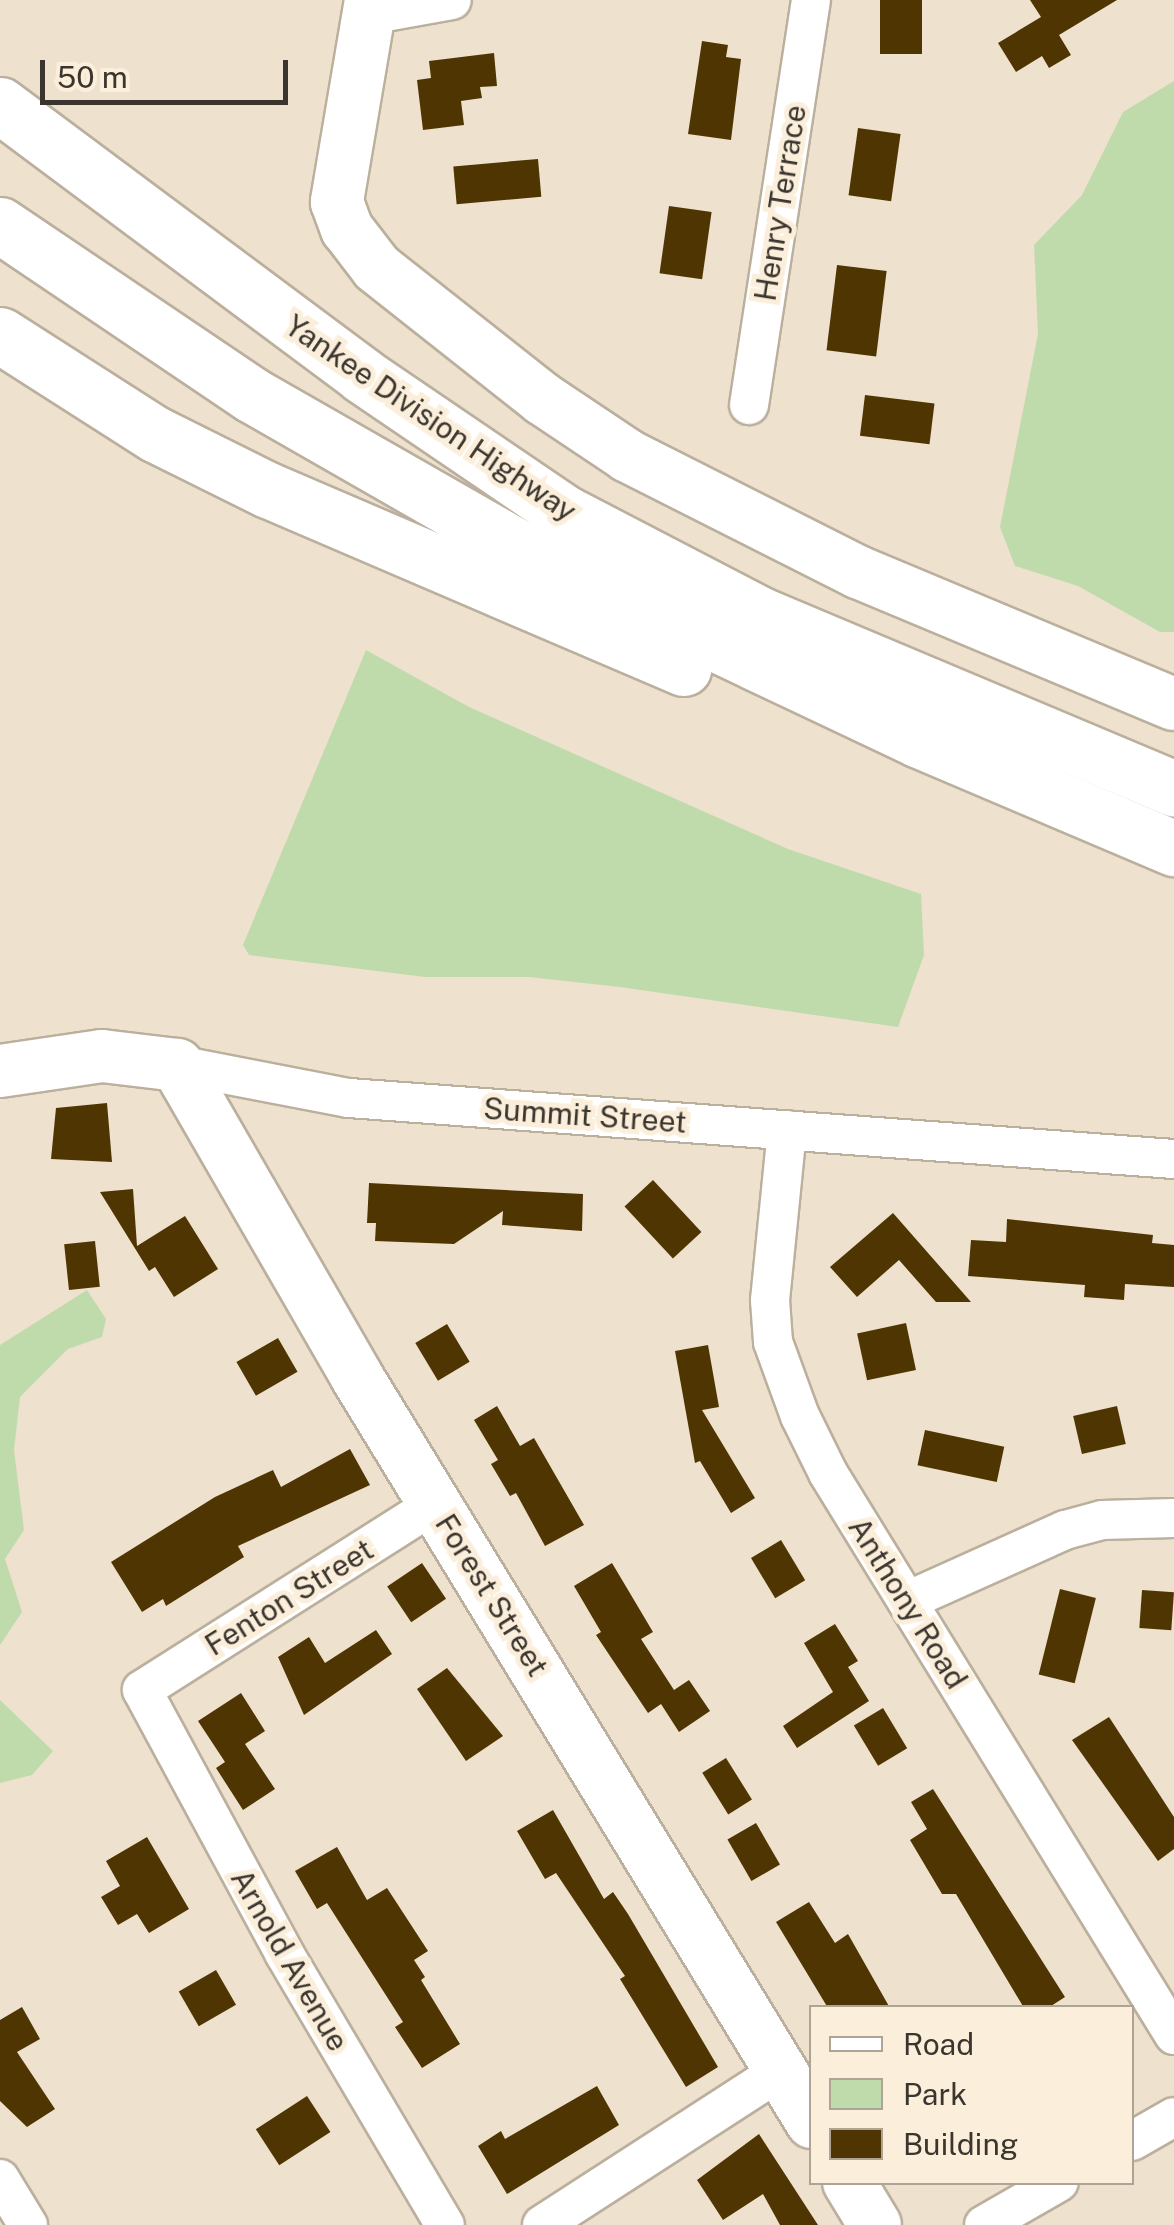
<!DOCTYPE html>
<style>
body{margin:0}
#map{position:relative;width:1174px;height:2225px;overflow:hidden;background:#eee1ce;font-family:"Public Sans",sans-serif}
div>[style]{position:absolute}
.green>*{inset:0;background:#c0dbab}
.building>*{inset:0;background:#4f3502;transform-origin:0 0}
.roads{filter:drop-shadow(2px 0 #bbaf9d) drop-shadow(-2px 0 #bbaf9d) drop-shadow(0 2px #bbaf9d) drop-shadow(0 -2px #bbaf9d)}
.street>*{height:38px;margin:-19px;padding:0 19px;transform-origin:19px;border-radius:19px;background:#fff}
.secondary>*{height:52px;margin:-26px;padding:0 26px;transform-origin:26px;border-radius:26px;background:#fff}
.highway>*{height:55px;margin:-27.5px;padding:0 27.5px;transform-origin:27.5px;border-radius:27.5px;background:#fff}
span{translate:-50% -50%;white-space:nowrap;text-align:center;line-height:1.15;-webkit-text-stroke:10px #fbeedb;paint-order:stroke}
.street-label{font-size:30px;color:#3a352e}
.legend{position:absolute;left:809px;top:2005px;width:325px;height:180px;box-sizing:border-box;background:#fbeedb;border:2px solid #aea496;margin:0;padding:12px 18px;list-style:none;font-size:30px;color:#3a352e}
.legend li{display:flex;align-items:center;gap:20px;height:50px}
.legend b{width:50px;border:2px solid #aea496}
.scale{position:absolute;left:40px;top:60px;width:248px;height:45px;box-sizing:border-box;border:5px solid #3a352e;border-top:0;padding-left:12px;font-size:30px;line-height:35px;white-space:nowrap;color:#3a352e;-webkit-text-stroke:8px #fbeedb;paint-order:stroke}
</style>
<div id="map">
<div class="green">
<i style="clip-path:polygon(1174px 81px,1174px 632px,1160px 632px,1078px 586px,1015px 566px,1000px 527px,1038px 334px,1034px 245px,1082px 195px,1123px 112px)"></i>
<i style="clip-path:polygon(366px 650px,469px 707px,788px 849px,921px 894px,924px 955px,898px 1027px,620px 987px,529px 977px,425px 977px,249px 955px,243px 945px)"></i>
<i style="clip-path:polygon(87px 1290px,106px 1319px,102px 1337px,68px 1349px,20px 1397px,14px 1450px,24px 1530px,5px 1559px,22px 1612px,0 1645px,0 1345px)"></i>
<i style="clip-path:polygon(0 1700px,53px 1751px,32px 1775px,0 1783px)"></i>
</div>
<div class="building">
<i style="left:880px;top:0;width:42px;height:54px"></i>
<i style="clip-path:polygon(1030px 0,1117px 0,1059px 35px,1071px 55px,1049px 68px,1042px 56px,1016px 72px,998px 43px,1041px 17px)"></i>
<i style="clip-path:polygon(702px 41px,728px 45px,726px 57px,741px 59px,731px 140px,688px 134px)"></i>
<i style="clip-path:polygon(494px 53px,497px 86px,480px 87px,482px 98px,461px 101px,464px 125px,423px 130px,417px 80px,431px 78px,429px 61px)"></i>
<i style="left:858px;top:128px;width:43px;height:68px;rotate:8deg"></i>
<i style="left:538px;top:159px;width:38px;height:85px;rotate:85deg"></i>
<i style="left:669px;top:206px;width:43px;height:68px;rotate:8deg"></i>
<i style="left:837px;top:265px;width:50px;height:86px;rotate:7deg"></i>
<i style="left:865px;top:395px;width:70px;height:41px;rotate:7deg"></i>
<i style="clip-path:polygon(107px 1103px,112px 1162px,51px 1159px,56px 1108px)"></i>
<i style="left:653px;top:1180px;width:71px;height:39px;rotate:47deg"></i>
<i style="clip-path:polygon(369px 1183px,583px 1194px,582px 1231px,502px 1225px,503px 1211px,454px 1244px,375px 1241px,376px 1223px,367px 1223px)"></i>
<i style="clip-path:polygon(133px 1189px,137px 1246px,185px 1216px,218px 1269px,174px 1297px,155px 1267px,149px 1271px,100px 1192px)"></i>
<i style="clip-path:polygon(893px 1213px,971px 1302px,936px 1302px,899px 1260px,857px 1297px,830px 1267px)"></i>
<i style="clip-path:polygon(1007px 1219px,1153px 1235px,1152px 1243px,1174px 1245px,1174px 1287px,1125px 1284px,1124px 1300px,1084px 1297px,1085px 1285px,968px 1276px,971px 1240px,1006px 1242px)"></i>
<i style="left:95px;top:1241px;width:46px;height:31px;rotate:84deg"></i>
<i style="left:906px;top:1323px;width:48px;height:50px;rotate:78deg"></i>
<i style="left:447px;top:1324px;width:44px;height:37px;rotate:59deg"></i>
<i style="left:278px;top:1338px;width:39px;height:48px;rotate:60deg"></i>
<i style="clip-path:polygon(708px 1345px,719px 1407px,702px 1410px,755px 1498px,731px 1513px,700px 1461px,695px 1463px,675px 1351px)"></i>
<i style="clip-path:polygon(497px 1406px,520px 1446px,534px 1438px,584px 1525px,545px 1546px,516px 1493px,510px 1496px,491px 1464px,498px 1460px,474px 1420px)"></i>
<i style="left:1117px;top:1406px;width:39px;height:45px;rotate:77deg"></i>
<i style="left:925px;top:1430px;width:81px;height:36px;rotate:12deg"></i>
<i style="clip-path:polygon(350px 1449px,370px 1485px,238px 1546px,244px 1557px,166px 1606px,163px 1599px,142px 1612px,111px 1562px,215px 1497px,273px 1470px,281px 1487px)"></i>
<i style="left:781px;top:1540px;width:47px;height:35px;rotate:59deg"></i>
<i style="left:422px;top:1563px;width:43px;height:42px;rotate:56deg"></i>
<i style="clip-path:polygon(612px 1563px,653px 1632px,641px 1639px,674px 1690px,689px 1680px,710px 1711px,679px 1732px,661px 1704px,648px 1713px,596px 1635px,601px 1632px,574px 1586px)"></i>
<i style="left:1060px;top:1589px;width:37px;height:88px;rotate:14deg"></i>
<i style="left:1142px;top:1590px;width:32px;height:38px;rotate:4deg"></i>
<i style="clip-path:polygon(835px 1624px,858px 1661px,848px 1667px,869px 1701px,797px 1748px,783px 1726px,833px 1692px,804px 1643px)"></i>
<i style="clip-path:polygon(376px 1630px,392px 1654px,304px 1715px,278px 1657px,309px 1637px,325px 1663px)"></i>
<i style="clip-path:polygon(447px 1668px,503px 1736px,466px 1761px,417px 1689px)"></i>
<i style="clip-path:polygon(241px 1693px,265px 1731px,245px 1744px,275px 1789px,243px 1810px,216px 1768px,225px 1762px,198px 1721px)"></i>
<i style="left:883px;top:1708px;width:47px;height:34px;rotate:59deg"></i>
<i style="clip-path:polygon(1109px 1717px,1174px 1817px,1174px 1849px,1158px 1861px,1072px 1740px)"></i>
<i style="left:726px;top:1758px;width:49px;height:28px;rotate:58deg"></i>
<i style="clip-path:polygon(933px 1789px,1065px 1997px,1048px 2008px,1024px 2008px,956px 1894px,942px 1894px,910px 1840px,927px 1829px,911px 1802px)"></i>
<i style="clip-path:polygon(553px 1810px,604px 1899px,613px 1892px,628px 1914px,718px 2067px,686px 2087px,620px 1979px,625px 1976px,556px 1873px,545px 1879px,517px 1831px)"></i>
<i style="left:756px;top:1823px;width:48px;height:33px;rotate:60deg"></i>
<i style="clip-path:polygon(147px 1837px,189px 1909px,149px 1933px,137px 1914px,118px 1925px,101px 1897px,120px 1886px,106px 1861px)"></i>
<i style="clip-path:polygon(337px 1847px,367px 1900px,387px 1888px,428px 1951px,414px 1960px,425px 1977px,421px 1980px,460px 2044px,422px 2068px,395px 2027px,403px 2022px,327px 1903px,317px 1909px,295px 1871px)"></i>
<i style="clip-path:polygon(809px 1902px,835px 1943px,848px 1934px,890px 2008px,828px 2008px,776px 1922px)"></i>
<i style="left:216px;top:1970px;width:40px;height:43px;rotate:60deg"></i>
<i style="clip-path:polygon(22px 2007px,40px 2039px,17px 2052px,55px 2109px,27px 2127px,0 2101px,0 2020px)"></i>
<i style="clip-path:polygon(597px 2086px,619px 2125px,507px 2194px,478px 2146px,501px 2131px,505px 2139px)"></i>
<i style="left:307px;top:2096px;width:43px;height:61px;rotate:57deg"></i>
<i style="clip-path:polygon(759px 2134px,818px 2225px,780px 2225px,763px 2194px,723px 2220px,697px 2180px)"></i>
</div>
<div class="roads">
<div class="street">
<i style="left:369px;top:15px;width:84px;rotate:-10.2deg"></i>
<i style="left:749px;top:405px;width:410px;rotate:-81.3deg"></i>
<i style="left:177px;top:1065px;width:175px;rotate:10.9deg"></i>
<i style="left:349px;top:1098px;width:827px;rotate:4.23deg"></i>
<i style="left:787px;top:1130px;width:171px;rotate:95.7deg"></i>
<i style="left:770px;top:1300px;width:42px;rotate:85.9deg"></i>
<i style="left:773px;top:1342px;width:79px;rotate:70deg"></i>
<i style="left:800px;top:1416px;width:64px;rotate:63.8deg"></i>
<i style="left:828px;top:1473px;width:660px;rotate:58.38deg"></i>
<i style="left:435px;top:1504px;width:347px;rotate:147.6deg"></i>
<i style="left:142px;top:1690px;width:299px;rotate:61.6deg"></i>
<i style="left:284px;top:1953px;width:316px;rotate:59.4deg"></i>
<i style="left:907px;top:1601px;width:173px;rotate:-24.2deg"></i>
<i style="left:1065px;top:1530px;width:38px;rotate:-15deg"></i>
<i style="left:1102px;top:1520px;width:72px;rotate:-1.6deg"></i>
<i style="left:1132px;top:2141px;width:48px;rotate:-29.7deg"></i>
<i style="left:0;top:2179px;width:54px;rotate:58.7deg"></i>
<i style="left:542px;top:2225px;width:283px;rotate:-32.9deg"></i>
<i style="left:984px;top:2225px;width:86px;rotate:-29.8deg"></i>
</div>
<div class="secondary">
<i style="left:371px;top:0;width:205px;rotate:99.6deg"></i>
<i style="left:337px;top:202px;width:29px;rotate:70deg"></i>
<i style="left:347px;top:229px;width:49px;rotate:52.4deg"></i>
<i style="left:377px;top:268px;width:211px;rotate:38.3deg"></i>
<i style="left:543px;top:399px;width:102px;rotate:33.8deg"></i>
<i style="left:628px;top:456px;width:258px;rotate:26.8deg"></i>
<i style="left:858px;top:572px;width:342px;rotate:22.7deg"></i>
<i style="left:0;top:1071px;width:103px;rotate:-8.4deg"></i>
<i style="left:102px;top:1056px;width:76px;rotate:6.8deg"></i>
<i style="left:177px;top:1065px;width:360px;rotate:60deg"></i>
<i style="left:357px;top:1377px;width:873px;rotate:58.59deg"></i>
<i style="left:849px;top:2182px;width:50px;rotate:58.8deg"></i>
</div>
<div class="highway">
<i style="left:0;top:105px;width:453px;rotate:36.7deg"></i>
<i style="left:363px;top:376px;width:242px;rotate:34.2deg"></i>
<i style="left:563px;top:512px;width:223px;rotate:27.5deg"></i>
<i style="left:761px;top:615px;width:448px;rotate:22.8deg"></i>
<i style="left:0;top:225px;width:304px;rotate:34deg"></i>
<i style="left:252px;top:395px;width:340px;rotate:29.8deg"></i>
<i style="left:547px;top:564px;width:412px;rotate:25.3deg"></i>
<i style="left:919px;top:740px;width:277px;rotate:23deg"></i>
<i style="left:0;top:335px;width:184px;rotate:32.6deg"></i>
<i style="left:155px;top:434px;width:126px;rotate:26.4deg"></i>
<i style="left:268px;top:490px;width:452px;rotate:23.2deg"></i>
</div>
</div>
<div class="street-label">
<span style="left:780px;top:203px;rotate:-81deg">Henry Terrace</span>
<span style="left:431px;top:418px;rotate:34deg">Yankee Division Highway</span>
<span style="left:585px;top:1115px;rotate:4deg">Summit Street</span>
<span style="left:492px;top:1595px;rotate:58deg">Forest Street</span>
<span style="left:289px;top:1597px;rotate:-32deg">Fenton Street</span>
<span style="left:908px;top:1603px;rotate:58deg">Anthony Road</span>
<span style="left:290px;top:1960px;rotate:60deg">Arnold Avenue</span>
</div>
<ul class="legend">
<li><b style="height:12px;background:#fff"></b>Road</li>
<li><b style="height:28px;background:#c0dbab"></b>Park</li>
<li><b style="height:28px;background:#4f3502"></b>Building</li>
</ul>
<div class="scale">50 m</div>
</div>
